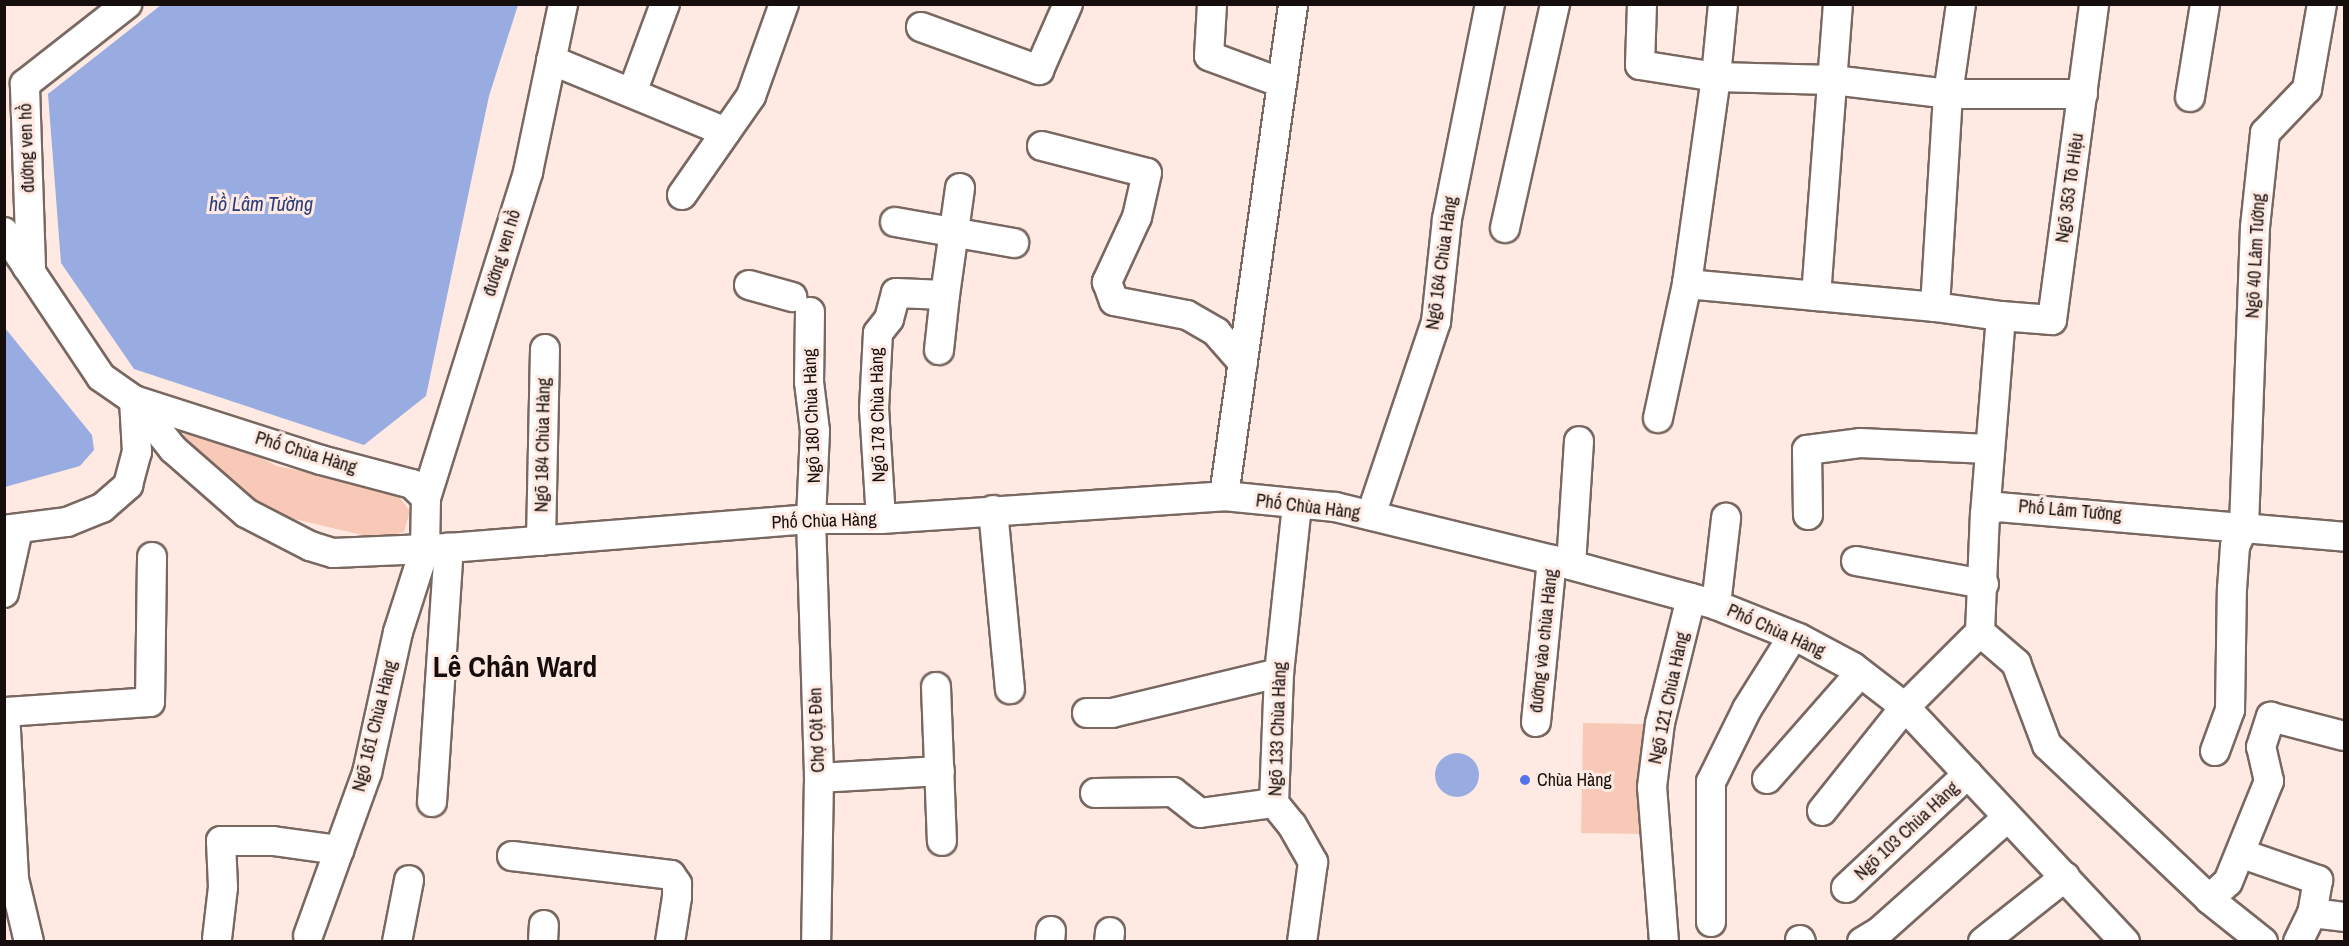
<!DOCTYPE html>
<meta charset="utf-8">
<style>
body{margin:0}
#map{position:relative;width:2349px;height:946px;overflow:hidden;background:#feeae2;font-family:"Archivo Narrow",sans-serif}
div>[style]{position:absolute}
.green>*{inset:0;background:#f8c9b6;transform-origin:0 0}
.water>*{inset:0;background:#99ace2}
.round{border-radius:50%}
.roads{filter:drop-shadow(2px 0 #796861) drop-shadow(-2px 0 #796861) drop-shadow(0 2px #796861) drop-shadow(0 -2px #796861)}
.minor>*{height:28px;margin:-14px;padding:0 14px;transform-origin:14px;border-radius:14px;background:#fff}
.dots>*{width:16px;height:16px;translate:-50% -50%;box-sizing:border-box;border:3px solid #feeae2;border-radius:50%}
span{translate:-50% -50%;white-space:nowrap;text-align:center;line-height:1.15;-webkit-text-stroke:6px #feeae2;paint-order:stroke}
.street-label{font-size:18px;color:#150e0c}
.poi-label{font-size:18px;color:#150e0c}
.left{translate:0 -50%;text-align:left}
.water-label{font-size:20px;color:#2a3b7b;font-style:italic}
.town-label{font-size:30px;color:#150e0c;font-weight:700}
.frame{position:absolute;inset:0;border:6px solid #150e0c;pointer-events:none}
</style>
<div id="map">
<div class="green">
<i style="clip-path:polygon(196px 425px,277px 466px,393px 489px,410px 511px,404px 532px,379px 539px,269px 513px,232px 484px,183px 435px)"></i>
<i style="left:1583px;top:723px;width:61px;height:110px;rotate:1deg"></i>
</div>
<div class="water">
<i style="clip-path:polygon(161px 5px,518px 5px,489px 96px,426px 396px,364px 445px,134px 369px,61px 263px,48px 94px)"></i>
<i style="clip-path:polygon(5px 328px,92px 435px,94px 450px,80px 466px,5px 487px)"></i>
<i class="round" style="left:1435px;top:753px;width:44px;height:44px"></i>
</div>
<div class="roads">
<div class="minor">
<i style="left:1212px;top:4px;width:52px;rotate:93.3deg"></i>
<i style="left:1209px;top:56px;width:78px;rotate:20.3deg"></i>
<i style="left:1642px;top:4px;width:61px;rotate:91.9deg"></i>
<i style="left:1640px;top:65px;width:77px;rotate:9deg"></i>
<i style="left:1716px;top:77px;width:209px;rotate:98deg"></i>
<i style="left:1687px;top:284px;width:249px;rotate:5.3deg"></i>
<i style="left:1935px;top:307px;width:213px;rotate:-86.5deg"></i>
<i style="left:1948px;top:94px;width:91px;rotate:-81.8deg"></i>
<i style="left:1723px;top:4px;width:73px;rotate:95.5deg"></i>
<i style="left:1716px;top:77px;width:117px;rotate:1.5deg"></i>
<i style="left:1833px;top:80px;width:116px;rotate:6.9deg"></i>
<i style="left:1948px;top:94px;width:135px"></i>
<i style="left:921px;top:27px;width:126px;rotate:20deg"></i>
<i style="left:1039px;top:70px;width:72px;rotate:-66.3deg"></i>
<i style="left:551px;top:60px;width:189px;rotate:22.4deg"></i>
<i style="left:632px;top:93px;width:95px;rotate:-69.7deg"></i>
<i style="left:2190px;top:97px;width:94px;rotate:-80.8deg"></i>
<i style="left:1042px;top:146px;width:108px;rotate:14.4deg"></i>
<i style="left:1147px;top:173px;width:45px;rotate:102.8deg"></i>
<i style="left:1137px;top:217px;width:72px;rotate:114.8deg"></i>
<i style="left:1107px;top:282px;width:20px;rotate:70deg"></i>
<i style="left:1114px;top:301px;width:74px;rotate:10.9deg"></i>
<i style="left:1187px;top:315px;width:34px;rotate:30deg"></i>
<i style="left:1216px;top:332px;width:41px;rotate:48.9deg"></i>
<i style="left:682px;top:195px;width:121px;rotate:-55.1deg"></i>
<i style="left:751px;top:96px;width:98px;rotate:-70.3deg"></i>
<i style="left:895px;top:222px;width:121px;rotate:10deg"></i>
<i style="left:1505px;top:228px;width:230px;rotate:-77.4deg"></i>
<i style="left:4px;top:232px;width:174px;rotate:56.2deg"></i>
<i style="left:101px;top:377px;width:40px;rotate:34.9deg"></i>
<i style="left:134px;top:400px;width:196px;rotate:17.8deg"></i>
<i style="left:321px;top:460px;width:94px;rotate:14.8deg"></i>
<i style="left:412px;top:484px;width:20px;rotate:45deg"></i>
<i style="left:426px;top:498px;width:50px;rotate:91.1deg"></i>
<i style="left:425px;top:548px;width:88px;rotate:107.8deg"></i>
<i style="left:398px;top:632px;width:144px;rotate:102.4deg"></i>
<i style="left:367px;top:773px;width:173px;rotate:109.9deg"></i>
<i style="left:27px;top:267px;width:4px;rotate:14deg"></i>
<i style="left:31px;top:268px;width:184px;rotate:-91.9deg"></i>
<i style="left:25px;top:84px;width:130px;rotate:-38.1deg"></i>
<i style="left:749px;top:285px;width:45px;rotate:15.6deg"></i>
<i style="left:1816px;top:296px;width:293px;rotate:-85.7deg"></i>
<i style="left:1935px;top:307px;width:67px;rotate:7.8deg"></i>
<i style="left:2001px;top:316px;width:199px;rotate:94.6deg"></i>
<i style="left:810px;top:312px;width:70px;rotate:90.8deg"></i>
<i style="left:809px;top:382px;width:49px;rotate:83deg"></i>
<i style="left:815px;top:431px;width:88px;rotate:92.6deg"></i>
<i style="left:811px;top:519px;width:259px;rotate:88.2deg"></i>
<i style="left:819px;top:778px;width:164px;rotate:91deg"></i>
<i style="left:2001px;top:316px;width:51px;rotate:4.5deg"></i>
<i style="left:2052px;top:320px;width:319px;rotate:-82.4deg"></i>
<i style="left:939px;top:350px;width:55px;rotate:-83.8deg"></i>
<i style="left:134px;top:400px;width:63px;rotate:51.5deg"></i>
<i style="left:173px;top:449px;width:97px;rotate:41.2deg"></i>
<i style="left:246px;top:513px;width:72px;rotate:27.3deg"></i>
<i style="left:310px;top:546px;width:24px;rotate:17deg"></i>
<i style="left:333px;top:553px;width:116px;rotate:-2.5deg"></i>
<i style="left:449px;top:548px;width:363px;rotate:-4.6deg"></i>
<i style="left:811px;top:519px;width:70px"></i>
<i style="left:881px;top:519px;width:344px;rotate:-3.8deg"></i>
<i style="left:1224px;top:496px;width:112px;rotate:5.7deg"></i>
<i style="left:1335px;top:507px;width:223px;rotate:13.7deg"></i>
<i style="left:1552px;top:560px;width:170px;rotate:15.3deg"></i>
<i style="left:1716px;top:605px;width:89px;rotate:21.7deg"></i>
<i style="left:1799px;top:638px;width:61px;rotate:28.2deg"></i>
<i style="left:1853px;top:667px;width:66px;rotate:37.6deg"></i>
<i style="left:1905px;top:707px;width:322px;rotate:46.9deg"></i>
<i style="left:1658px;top:418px;width:137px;rotate:-77.8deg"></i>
<i style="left:1224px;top:496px;width:497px;rotate:-82deg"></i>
<i style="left:426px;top:498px;width:342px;rotate:-72.6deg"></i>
<i style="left:528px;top:172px;width:172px;rotate:-78.2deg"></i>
<i style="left:1297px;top:505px;width:169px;rotate:96.1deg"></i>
<i style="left:1279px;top:673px;width:130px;rotate:92.2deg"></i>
<i style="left:1274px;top:803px;width:28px;rotate:51deg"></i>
<i style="left:1292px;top:825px;width:43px;rotate:60.4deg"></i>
<i style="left:1313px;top:862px;width:81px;rotate:97.8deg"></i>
<i style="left:993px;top:510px;width:180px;rotate:84.6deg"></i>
<i style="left:1371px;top:515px;width:204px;rotate:-71.4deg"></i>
<i style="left:1436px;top:322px;width:104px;rotate:-83.9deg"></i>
<i style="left:1447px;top:219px;width:219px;rotate:-78.7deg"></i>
<i style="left:1808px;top:515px;width:65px;rotate:-90.9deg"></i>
<i style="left:1807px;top:450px;width:53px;rotate:-7.5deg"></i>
<i style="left:1860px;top:443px;width:128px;rotate:2.7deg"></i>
<i style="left:881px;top:519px;width:110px;rotate:-93.6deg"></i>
<i style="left:874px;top:409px;width:76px;rotate:-87deg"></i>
<i style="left:878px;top:333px;width:18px;rotate:-52deg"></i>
<i style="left:889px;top:319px;width:27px;rotate:-75deg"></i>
<i style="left:896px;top:293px;width:49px;rotate:2.3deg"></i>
<i style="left:945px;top:295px;width:108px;rotate:-82deg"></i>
<i style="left:4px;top:530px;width:64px;rotate:-7.2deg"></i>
<i style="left:67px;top:522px;width:38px;rotate:-22deg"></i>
<i style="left:102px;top:508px;width:35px;rotate:-41deg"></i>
<i style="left:128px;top:485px;width:34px;rotate:-75deg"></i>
<i style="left:137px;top:452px;width:52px;rotate:-93.3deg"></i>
<i style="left:541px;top:541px;width:192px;rotate:-88.8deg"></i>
<i style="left:1856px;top:561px;width:130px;rotate:10.2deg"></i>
<i style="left:1571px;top:565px;width:124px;rotate:-86.3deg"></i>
<i style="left:4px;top:593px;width:65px;rotate:-77.5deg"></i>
<i style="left:1716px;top:605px;width:88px;rotate:-83.4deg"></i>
<i style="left:1980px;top:632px;width:48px;rotate:40.7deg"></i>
<i style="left:2016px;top:663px;width:88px;rotate:69.3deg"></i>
<i style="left:2047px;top:745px;width:224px;rotate:43.5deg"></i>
<i style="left:2209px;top:899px;width:69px;rotate:38.5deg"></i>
<i style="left:936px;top:687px;width:154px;rotate:87.8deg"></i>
<i style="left:4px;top:712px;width:146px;rotate:-3.9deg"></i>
<i style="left:150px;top:702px;width:145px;rotate:-89.2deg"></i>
<i style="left:5px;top:712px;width:167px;rotate:86.9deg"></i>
<i style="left:14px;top:879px;width:65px;rotate:76.6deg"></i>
<i style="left:1087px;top:713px;width:25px"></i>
<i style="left:1112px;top:713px;width:172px;rotate:-13.5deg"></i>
<i style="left:1536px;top:722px;width:163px;rotate:-84.4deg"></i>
<i style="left:2215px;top:751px;width:44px;rotate:-69.9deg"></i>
<i style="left:2230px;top:710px;width:121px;rotate:-89.1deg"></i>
<i style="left:2232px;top:589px;width:43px;rotate:-86deg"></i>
<i style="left:2235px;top:546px;width:21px;rotate:-65deg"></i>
<i style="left:2244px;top:527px;width:300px;rotate:-87.9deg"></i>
<i style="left:2255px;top:227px;width:95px;rotate:-83.9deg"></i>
<i style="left:2265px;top:133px;width:61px;rotate:-46.3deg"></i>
<i style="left:2307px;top:89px;width:86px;rotate:-80deg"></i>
<i style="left:819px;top:778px;width:121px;rotate:-3.3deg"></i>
<i style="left:1767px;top:779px;width:141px;rotate:-48.7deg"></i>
<i style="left:1095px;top:793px;width:78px;rotate:-0.7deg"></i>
<i style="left:1173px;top:792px;width:34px;rotate:38deg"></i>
<i style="left:1200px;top:813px;width:75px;rotate:-7.7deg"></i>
<i style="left:432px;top:802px;width:255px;rotate:-86.2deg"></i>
<i style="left:1822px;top:811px;width:133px;rotate:-51.4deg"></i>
<i style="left:1905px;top:707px;width:106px;rotate:-45deg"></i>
<i style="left:1980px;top:632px;width:118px;rotate:-87.6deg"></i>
<i style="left:1985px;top:514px;width:14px;rotate:-30deg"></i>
<i style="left:1997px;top:507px;width:348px;rotate:4.9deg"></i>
<i style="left:512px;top:856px;width:160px;rotate:6.8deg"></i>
<i style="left:671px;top:875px;width:11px;rotate:56deg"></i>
<i style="left:677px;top:884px;width:13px;rotate:90deg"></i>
<i style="left:677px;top:897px;width:46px;rotate:98.8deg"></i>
<i style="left:2254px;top:858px;width:68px;rotate:19deg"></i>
<i style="left:2318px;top:880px;width:34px;rotate:100deg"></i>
<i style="left:1846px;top:888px;width:167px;rotate:-43.1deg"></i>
<i style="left:2209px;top:899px;width:25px;rotate:-42deg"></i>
<i style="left:2228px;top:882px;width:109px;rotate:-67.9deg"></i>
<i style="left:2269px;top:781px;width:35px;rotate:-103deg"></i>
<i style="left:2261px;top:747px;width:32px;rotate:-72deg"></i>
<i style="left:2271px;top:717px;width:75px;rotate:14.6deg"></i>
<i style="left:1711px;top:922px;width:140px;rotate:-90deg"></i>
<i style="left:1711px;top:782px;width:81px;rotate:-63.7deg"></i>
<i style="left:1747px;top:709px;width:86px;rotate:-57.8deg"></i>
<i style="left:217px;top:939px;width:52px;rotate:-83.4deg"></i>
<i style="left:223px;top:887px;width:46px;rotate:-92.5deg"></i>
<i style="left:221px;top:841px;width:52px"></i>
<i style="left:273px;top:841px;width:67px;rotate:7.8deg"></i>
<i style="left:1800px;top:940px;width:2px;rotate:63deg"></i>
<i style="left:397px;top:942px;width:63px;rotate:-79deg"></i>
<i style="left:543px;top:942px;width:17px;rotate:-87deg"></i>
<i style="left:1050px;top:942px;width:11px;rotate:-85deg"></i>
<i style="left:1109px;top:942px;width:10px;rotate:-84deg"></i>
<i style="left:1664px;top:942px;width:155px;rotate:-94.4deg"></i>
<i style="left:1652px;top:787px;width:64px;rotate:-82.9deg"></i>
<i style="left:1660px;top:723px;width:129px;rotate:-76.1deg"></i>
<i style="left:1862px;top:942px;width:21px;rotate:-31deg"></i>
<i style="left:1880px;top:931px;width:171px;rotate:-41.7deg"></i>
<i style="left:1983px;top:942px;width:105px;rotate:-38.4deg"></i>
<i style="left:2298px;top:942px;width:32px;rotate:-64deg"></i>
<i style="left:2312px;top:913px;width:32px;rotate:7deg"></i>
</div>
</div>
<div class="dots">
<i style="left:1525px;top:780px;background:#5573e8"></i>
</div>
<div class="street-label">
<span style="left:27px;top:148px;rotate:-92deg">đường ven hồ</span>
<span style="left:2070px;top:188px;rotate:-82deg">Ngõ 353 Tô Hiệu</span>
<span style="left:502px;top:253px;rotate:-73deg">đường ven hồ</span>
<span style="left:2256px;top:256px;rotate:-87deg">Ngõ 40 Lâm Tường</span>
<span style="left:1442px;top:263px;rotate:-82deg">Ngõ 164 Chùa Hàng</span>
<span style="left:878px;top:415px;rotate:-91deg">Ngõ 178 Chùa Hàng</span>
<span style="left:812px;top:416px;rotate:-92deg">Ngõ 180 Chùa Hàng</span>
<span style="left:543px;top:445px;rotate:-89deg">Ngõ 184 Chùa Hàng</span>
<span style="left:306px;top:453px;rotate:17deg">Phố Chùa Hàng</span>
<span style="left:1308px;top:507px;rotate:7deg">Phố Chùa Hàng</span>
<span style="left:2070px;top:511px;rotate:5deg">Phố Lâm Tường</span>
<span style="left:824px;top:521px;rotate:-2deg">Phố Chùa Hàng</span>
<span style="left:1776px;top:631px;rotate:24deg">Phố Chùa Hàng</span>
<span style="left:1544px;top:641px;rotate:-84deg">đường vào chùa Hàng</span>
<span style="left:1669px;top:698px;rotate:-78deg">Ngõ 121 Chùa Hàng</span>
<span style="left:375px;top:726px;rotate:-76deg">Ngõ 161 Chùa Hàng</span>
<span style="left:1278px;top:729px;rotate:-88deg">Ngõ 133 Chùa Hàng</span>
<span style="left:817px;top:730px;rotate:-92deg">Chợ Cột Đèn</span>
<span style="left:1907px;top:831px;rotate:-43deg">Ngõ 103 Chùa Hàng</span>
</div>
<div class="poi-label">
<span class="left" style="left:1537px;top:780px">Chùa Hàng</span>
</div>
<div class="water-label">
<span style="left:261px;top:203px">hồ Lâm Tường</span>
</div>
<div class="town-label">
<span style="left:515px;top:666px">Lê Chân Ward</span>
</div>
<div class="frame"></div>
</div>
